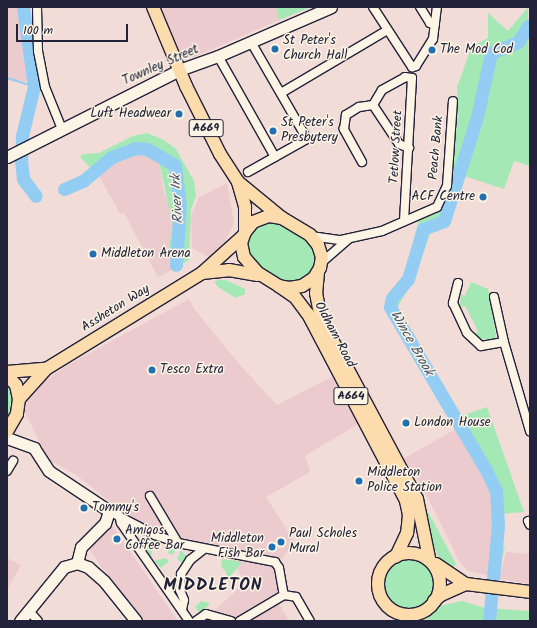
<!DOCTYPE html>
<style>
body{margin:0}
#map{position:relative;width:537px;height:628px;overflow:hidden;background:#f2dcd7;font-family:Kalam,sans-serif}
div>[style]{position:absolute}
.built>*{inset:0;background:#ebcbcd}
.green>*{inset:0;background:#a4e9b5}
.round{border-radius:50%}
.stream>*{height:2px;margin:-1px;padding:0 1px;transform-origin:1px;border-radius:1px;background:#93cdf3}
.river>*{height:13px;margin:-6.5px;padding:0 6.5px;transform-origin:6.5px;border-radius:6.5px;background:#93cdf3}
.roads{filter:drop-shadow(1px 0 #22223b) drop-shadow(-1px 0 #22223b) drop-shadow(0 1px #22223b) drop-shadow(0 -1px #22223b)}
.street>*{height:8px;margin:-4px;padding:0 4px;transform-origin:4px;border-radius:4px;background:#fcf5e5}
.secondary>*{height:11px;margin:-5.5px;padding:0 5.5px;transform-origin:5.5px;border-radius:5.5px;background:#fcf5e5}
.primary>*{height:12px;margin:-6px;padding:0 6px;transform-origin:6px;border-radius:6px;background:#fcdcac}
.primary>.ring{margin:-6px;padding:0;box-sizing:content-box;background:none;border:12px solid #fcdcac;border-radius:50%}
.dots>*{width:11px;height:11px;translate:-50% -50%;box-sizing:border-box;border:2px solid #fcf5e5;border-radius:50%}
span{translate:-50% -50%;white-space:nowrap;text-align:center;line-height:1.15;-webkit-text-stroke:3px #fcf5e5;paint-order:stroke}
.shield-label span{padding:1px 3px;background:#fcf5e5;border:1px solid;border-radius:3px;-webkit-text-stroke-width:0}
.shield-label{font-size:12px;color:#22223b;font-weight:700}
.poi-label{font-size:13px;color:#22223b}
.left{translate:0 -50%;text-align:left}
.right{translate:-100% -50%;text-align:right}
.street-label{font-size:13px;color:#22223b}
.water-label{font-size:14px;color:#445572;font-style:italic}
.district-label{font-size:17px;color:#22223b;font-weight:700;letter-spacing:1px}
.frame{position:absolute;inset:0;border:8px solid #22223b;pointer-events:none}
.scale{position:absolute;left:16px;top:24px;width:112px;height:18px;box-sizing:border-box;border:2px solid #22223b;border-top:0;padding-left:5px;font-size:12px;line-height:14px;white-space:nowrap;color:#22223b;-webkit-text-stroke:3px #fcf5e5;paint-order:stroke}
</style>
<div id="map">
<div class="built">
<i style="clip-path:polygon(7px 7px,30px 7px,38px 82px,7px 80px)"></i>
<i style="clip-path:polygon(160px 7px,299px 7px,298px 12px,194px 57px,180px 53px)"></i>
<i style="clip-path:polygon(132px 153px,148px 153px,159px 162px,164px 193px,169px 202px,173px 225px,169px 244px,174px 269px,158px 277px,124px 213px,120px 214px,98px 174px)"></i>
<i style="clip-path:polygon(227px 183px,234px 223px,221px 250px,209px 257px,192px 248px,191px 216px,199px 197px)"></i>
<i style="clip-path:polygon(189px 299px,196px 311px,240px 365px,277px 405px,332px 377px,358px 424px,305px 456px,310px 472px,266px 497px,295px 542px,276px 567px,279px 604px,289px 621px,139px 621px,89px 549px,112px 525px,177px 620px,205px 619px,238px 589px,249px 589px,224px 546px,222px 551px,173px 539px,139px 525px,75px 474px,48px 460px,24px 410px,33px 389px,68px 365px)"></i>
<i style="clip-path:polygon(456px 429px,489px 485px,495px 511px,496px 536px,491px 576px,468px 571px,459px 561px,422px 486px,403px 459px)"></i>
<i style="clip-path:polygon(506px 552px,530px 554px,530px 584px,499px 579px)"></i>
<i style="clip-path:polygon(7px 558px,21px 565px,7px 590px)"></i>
</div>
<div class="green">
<i style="clip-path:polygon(276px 7px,311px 7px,279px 20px)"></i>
<i style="clip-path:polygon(528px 7px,530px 166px,514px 161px,504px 189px,452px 172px,458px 104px,457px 87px,472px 46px,488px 38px,488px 13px,508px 31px)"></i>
<i style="clip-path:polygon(147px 133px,164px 140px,176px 149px,194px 181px,196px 196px,191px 210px,189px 260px,174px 269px,169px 244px,173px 225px,159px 162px,148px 153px,132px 153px,97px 175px,80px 157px,83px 154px,99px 153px,133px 136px)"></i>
<i style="clip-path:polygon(439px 207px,451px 207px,444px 223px,434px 226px,430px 234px,415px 277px,397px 308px,458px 417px,487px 407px,524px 512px,500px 514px,499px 545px,505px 546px,498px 577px,492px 575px,497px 527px,494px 496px,489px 480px,394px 320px,389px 300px,406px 273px,419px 219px)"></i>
<i style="clip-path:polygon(269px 221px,280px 223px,307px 239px,316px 253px,316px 262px,312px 272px,296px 283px,281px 281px,254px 263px,247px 249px,248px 238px,256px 226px)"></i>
<i style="clip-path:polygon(218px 280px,226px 280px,245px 289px,245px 294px,236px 298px,218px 287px,214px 282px)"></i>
<i style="clip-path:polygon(471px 282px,488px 289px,496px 335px,494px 340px,481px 339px,475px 335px,478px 331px,465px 306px,460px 307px,461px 294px,465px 296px)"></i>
<i style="clip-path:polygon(7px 383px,14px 400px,12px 413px,7px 421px)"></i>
<i style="clip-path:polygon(426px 508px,456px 564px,452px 569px,441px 561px,434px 548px)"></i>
<i style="clip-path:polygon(154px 538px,163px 541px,153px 547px,151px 557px,145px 549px)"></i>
<i style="clip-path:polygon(168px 543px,177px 545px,173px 555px,168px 553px)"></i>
<i style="clip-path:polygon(181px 550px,187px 557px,182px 563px,177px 559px)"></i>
<i style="clip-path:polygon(165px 558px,169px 561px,161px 568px,154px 561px)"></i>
<i class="round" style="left:384px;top:559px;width:50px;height:50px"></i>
<i style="clip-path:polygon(222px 559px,242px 562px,228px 579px,225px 570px,221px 567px)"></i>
<i style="clip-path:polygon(201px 601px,210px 603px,201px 614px,195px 607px)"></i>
<i style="clip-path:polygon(462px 601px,485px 608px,530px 611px,530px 621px,426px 621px,435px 607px)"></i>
</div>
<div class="stream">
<i style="left:7px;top:78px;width:28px;rotate:17deg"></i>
</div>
<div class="river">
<i style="left:23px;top:7px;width:80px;rotate:82.1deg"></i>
<i style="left:34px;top:86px;width:51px;rotate:103.5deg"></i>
<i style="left:22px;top:136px;width:24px;rotate:92deg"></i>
<i style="left:21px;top:160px;width:19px;rotate:84deg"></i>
<i style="left:23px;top:179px;width:21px;rotate:53deg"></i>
<i style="left:64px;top:189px;width:21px;rotate:-23deg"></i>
<i style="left:83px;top:181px;width:38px;rotate:-40deg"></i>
<i style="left:112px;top:157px;width:25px;rotate:-21deg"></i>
<i style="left:135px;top:148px;width:12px;rotate:5deg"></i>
<i style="left:147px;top:149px;width:32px;rotate:30deg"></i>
<i style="left:175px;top:165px;width:41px;rotate:83deg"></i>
<i style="left:180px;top:206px;width:59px;rotate:93.9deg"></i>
<i style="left:489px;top:621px;width:95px;rotate:-84.6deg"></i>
<i style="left:498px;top:526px;width:35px;rotate:-93deg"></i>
<i style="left:496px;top:491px;width:23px;rotate:-115deg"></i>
<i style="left:486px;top:470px;width:189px;rotate:-120.5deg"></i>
<i style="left:390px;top:307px;width:9px;rotate:-77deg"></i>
<i style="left:392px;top:298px;width:25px;rotate:-50deg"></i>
<i style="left:408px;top:279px;width:52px;rotate:-73.3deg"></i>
<i style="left:423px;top:229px;width:22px;rotate:-21deg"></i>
<i style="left:444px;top:221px;width:109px;rotate:-72.4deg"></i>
<i style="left:477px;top:117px;width:66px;rotate:-77.7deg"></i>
<i style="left:491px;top:53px;width:29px;rotate:-22deg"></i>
<i style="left:518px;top:42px;width:19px;rotate:-58deg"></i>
</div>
<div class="roads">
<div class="street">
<i style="left:37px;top:7px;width:44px;rotate:88.7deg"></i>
<i style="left:38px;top:51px;width:37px;rotate:79deg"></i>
<i style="left:45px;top:87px;width:45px;rotate:68deg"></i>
<i style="left:373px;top:7px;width:72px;rotate:57deg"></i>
<i style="left:412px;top:67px;width:4px;rotate:-14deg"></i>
<i style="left:416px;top:66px;width:32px;rotate:-58deg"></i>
<i style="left:433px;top:39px;width:32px;rotate:-83deg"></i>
<i style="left:420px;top:7px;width:19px;rotate:58deg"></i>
<i style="left:430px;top:23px;width:5px;rotate:11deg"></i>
<i style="left:218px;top:56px;width:116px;rotate:60.6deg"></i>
<i style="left:281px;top:93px;width:122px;rotate:-30.6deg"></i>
<i style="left:373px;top:105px;width:17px;rotate:-59deg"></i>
<i style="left:382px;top:90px;width:26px;rotate:-29deg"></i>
<i style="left:405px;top:77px;width:7px;rotate:8deg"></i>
<i style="left:412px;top:78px;width:142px;rotate:93.2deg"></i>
<i style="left:373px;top:105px;width:47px;rotate:56.3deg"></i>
<i style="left:399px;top:144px;width:11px;rotate:22deg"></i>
<i style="left:362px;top:162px;width:38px;rotate:-119deg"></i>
<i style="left:344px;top:129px;width:14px;rotate:-82deg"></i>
<i style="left:346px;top:115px;width:15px;rotate:-32deg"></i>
<i style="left:359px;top:107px;width:14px;rotate:-8deg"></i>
<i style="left:248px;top:172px;width:68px;rotate:-29.2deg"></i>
<i style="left:307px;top:139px;width:112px;rotate:-120deg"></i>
<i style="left:311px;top:236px;width:30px;rotate:8deg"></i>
<i style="left:341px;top:240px;width:42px;rotate:-12.4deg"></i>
<i style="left:382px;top:231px;width:60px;rotate:-23.6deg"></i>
<i style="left:437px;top:207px;width:23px;rotate:-65deg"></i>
<i style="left:447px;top:186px;width:85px;rotate:-86deg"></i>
<i style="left:321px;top:263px;width:37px;rotate:-41deg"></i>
<i style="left:458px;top:283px;width:21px;rotate:104deg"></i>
<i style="left:453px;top:303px;width:33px;rotate:65deg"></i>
<i style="left:467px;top:333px;width:19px;rotate:43deg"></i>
<i style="left:481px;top:346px;width:23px;rotate:-10deg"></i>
<i style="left:494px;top:297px;width:46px;rotate:77.5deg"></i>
<i style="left:504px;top:342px;width:93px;rotate:73.7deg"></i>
<i style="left:7px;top:471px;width:12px;rotate:-59deg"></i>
<i style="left:150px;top:496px;width:55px;rotate:59.2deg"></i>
<i style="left:109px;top:511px;width:52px;rotate:27.6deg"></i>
<i style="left:155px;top:535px;width:24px;rotate:19deg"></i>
<i style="left:178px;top:543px;width:99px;rotate:11.1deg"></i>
<i style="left:275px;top:562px;width:7px;rotate:56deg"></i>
<i style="left:279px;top:568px;width:27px;rotate:80deg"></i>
<i style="left:119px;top:515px;width:8px;rotate:76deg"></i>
<i style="left:121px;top:523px;width:119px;rotate:55.2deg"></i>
<i style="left:528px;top:521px;width:4px;rotate:63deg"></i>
<i style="left:182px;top:610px;width:10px;rotate:-79deg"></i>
<i style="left:184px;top:600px;width:11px;rotate:-112deg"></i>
<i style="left:180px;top:590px;width:16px;rotate:-86deg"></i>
<i style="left:181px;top:574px;width:17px;rotate:-57deg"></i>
<i style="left:190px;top:560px;width:16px;rotate:-38deg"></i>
<i style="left:29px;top:611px;width:13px;rotate:48deg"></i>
<i style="left:196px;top:621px;width:12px;rotate:-35deg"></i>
<i style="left:206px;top:614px;width:26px;rotate:16deg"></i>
<i style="left:240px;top:621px;width:51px;rotate:-30.6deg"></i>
<i style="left:284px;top:595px;width:12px;rotate:9deg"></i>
<i style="left:296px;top:597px;width:28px;rotate:60deg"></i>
</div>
<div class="secondary">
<i style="left:7px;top:157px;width:193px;rotate:-26.8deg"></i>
<i style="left:179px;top:70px;width:41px;rotate:-19.7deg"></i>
<i style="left:218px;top:56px;width:123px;rotate:-23.4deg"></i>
<i style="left:7px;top:438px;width:29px;rotate:20deg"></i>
<i style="left:34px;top:448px;width:27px;rotate:57deg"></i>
<i style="left:49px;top:471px;width:72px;rotate:33.7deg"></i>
<i style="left:109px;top:511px;width:13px;rotate:108deg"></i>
<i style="left:105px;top:523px;width:34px;rotate:135deg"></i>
<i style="left:81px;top:547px;width:16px;rotate:104deg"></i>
<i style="left:20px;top:621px;width:70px;rotate:-50.8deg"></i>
<i style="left:64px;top:567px;width:14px;rotate:-17deg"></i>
<i style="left:77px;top:563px;width:12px;rotate:20deg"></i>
<i style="left:88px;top:567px;width:21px;rotate:41deg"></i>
<i style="left:104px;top:581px;width:51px;rotate:51.3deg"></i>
</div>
<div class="primary">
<i style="left:153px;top:7px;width:86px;rotate:67.3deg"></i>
<i style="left:186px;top:86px;width:76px;rotate:63.4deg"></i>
<i style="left:220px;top:154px;width:33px;rotate:57deg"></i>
<i style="left:238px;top:182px;width:57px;rotate:39.3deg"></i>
<i style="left:238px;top:182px;width:26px;rotate:74deg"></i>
<i style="left:245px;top:207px;width:25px;rotate:90deg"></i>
<i style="left:269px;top:216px;width:13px;rotate:9deg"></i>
<i style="left:282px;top:218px;width:33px;rotate:31deg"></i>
<i style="left:310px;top:235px;width:13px;rotate:51deg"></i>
<i style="left:318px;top:245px;width:13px;rotate:72deg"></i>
<i style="left:322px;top:257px;width:11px;rotate:100deg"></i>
<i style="left:320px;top:268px;width:12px;rotate:121deg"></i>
<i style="left:314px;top:278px;width:14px;rotate:146deg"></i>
<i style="left:302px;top:286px;width:13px;rotate:171deg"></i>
<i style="left:289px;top:288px;width:10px;rotate:-169deg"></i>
<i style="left:279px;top:286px;width:26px;rotate:-148deg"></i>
<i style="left:257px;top:272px;width:20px;rotate:-131deg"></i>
<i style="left:244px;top:257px;width:14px;rotate:-102deg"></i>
<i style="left:241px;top:243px;width:12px;rotate:-70deg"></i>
<i style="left:245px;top:232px;width:13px;rotate:-51deg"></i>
<i style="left:253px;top:222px;width:17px;rotate:-21deg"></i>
<i style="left:318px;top:272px;width:21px;rotate:95deg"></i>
<i style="left:316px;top:293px;width:26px;rotate:79deg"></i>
<i style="left:321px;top:319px;width:204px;rotate:61.9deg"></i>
<i style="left:417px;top:499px;width:60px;rotate:78.5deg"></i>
<i style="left:202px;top:273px;width:27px;rotate:-6deg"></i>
<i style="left:229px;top:270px;width:29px;rotate:10deg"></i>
<i style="left:279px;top:286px;width:19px;rotate:35deg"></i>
<i style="left:295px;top:297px;width:21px;rotate:53deg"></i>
<i style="left:308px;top:314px;width:211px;rotate:62.3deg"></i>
<i style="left:406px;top:501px;width:14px;rotate:78deg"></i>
<i style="left:409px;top:515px;width:18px;rotate:96deg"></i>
<i style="left:407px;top:533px;width:26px;rotate:115deg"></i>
<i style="left:7px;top:372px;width:38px;rotate:-5deg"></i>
<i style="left:7px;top:375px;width:13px;rotate:48deg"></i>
<i style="left:16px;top:385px;width:14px;rotate:78deg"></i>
<i style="left:19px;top:399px;width:15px;rotate:98deg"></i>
<i style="left:17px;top:414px;width:20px;rotate:120deg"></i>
<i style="left:19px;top:399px;width:40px;rotate:-48deg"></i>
<i style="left:46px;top:369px;width:183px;rotate:-31.6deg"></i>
<i style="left:202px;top:273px;width:55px;rotate:-42.1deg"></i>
<i class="ring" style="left:378px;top:553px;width:50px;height:50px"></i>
<i style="left:436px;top:564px;width:36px;rotate:34deg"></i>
<i style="left:466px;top:584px;width:64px;rotate:7.1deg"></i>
<i style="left:434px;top:601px;width:9px;rotate:-41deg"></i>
<i style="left:441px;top:595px;width:27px;rotate:-24deg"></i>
</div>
</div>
<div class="dots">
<i style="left:275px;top:49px;background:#1f6fb2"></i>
<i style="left:432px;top:50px;background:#1f6fb2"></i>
<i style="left:179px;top:114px;background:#1f6fb2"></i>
<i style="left:273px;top:131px;background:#1f6fb2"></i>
<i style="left:483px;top:197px;background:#1f6fb2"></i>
<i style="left:93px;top:254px;background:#1f6fb2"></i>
<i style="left:152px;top:370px;background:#1f6fb2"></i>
<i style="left:406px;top:423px;background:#1f6fb2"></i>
<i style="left:359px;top:481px;background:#1f6fb2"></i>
<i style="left:84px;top:508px;background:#1f6fb2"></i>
<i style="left:117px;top:539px;background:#1f6fb2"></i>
<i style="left:281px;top:542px;background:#1f6fb2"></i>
<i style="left:272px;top:547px;background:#1f6fb2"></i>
</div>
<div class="shield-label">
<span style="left:206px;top:128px">A669</span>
<span style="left:351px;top:396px">A664</span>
</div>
<div class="poi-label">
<span class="left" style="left:283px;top:49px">St Peter's<br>Church Hall</span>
<span class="left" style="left:440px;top:50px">The Mod Cod</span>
<span class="right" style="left:171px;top:114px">Luft Headwear</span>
<span class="left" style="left:281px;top:131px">St Peter's<br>Presbytery</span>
<span class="right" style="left:475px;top:197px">ACF Centre</span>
<span class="left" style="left:101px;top:254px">Middleton Arena</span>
<span class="left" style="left:160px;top:370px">Tesco Extra</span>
<span class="left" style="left:414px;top:423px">London House</span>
<span class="left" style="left:367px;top:481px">Middleton<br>Police Station</span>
<span class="left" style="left:92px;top:508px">Tommy's</span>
<span class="left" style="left:125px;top:539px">Amigos<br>Coffee Bar</span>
<span class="left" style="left:289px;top:542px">Paul Scholes<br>Mural</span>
<span class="right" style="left:264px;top:547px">Middleton<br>Fish Bar</span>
</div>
<div class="street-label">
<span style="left:161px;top:66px;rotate:-24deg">Townley Street</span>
<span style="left:397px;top:147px;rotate:-87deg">Tetlow Street</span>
<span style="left:437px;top:148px;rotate:-85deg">Peach Bank</span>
<span style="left:116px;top:309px;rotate:-32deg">Assheton Way</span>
<span style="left:334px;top:335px;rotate:62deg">Oldham Road</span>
</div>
<div class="water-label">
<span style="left:177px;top:199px;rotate:-93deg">River Irk</span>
<span style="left:412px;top:343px;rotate:60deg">Wince Brook</span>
</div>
<div class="district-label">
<span style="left:213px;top:586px">MIDDLETON</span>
</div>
<div class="frame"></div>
<div class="scale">100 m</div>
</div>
